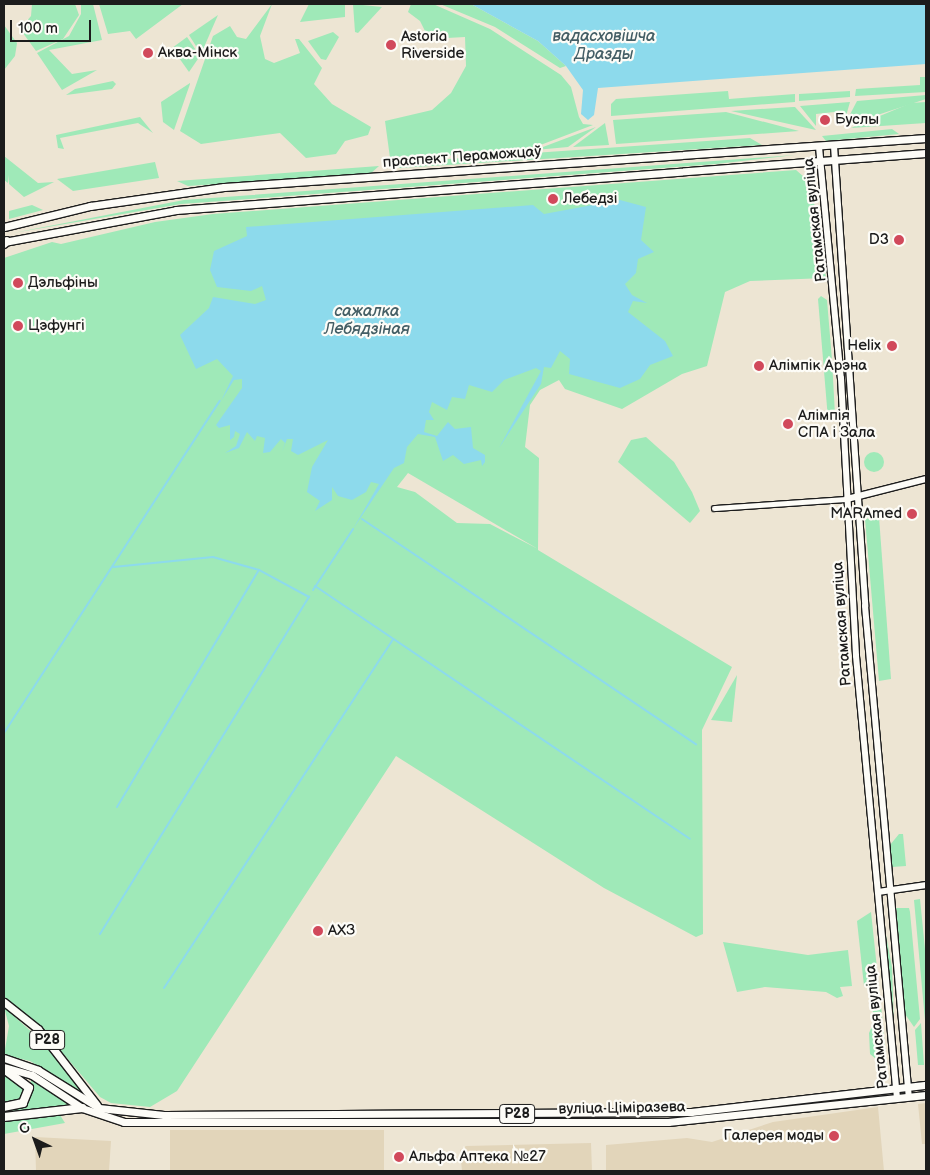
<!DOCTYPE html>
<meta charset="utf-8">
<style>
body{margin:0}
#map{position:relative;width:930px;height:1175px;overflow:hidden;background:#ede5d3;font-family:"Balsamiq Sans",sans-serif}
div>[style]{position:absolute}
.built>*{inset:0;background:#e2d5ba;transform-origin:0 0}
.green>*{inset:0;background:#9fe9b8}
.round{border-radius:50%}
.water>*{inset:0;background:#8ddaec}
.stream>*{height:2px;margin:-1px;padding:0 1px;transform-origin:1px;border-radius:1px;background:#8ddaec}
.roads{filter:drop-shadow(1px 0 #1c1c1c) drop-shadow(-1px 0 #1c1c1c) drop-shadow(0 1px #1c1c1c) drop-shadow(0 -1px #1c1c1c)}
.street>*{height:4.5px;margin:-2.25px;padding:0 2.25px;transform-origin:2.25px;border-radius:2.25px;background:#fdfcf7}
.secondary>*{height:6px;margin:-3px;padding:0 3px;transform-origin:3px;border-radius:3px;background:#fdfcf7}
.primary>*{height:7px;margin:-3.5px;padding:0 3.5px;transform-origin:3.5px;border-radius:3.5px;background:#fdfcf7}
.highway>*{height:8px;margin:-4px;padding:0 4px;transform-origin:4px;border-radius:4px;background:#fdfcf7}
.dots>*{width:14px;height:14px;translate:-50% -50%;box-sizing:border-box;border:2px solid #fdfcf7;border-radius:50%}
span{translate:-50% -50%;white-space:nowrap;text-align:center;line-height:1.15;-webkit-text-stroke:4.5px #fdfcf7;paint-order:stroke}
.shield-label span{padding:1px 4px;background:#fdfcf7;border:1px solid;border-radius:4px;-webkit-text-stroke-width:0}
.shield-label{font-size:14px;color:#1c1c1c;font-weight:700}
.poi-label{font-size:15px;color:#1c1c1c}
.left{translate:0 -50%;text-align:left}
.right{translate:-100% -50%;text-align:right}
.street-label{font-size:15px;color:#1c1c1c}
.water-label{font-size:16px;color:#445e65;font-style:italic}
.frame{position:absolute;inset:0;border:5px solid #1c1c1c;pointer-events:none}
.north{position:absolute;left:10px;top:1115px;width:50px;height:50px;-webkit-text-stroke:4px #fdfcf7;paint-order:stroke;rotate:318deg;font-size:14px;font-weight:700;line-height:20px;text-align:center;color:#1c1c1c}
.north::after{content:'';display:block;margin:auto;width:18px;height:22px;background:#1c1c1c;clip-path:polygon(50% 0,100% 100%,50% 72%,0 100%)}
.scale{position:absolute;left:10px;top:20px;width:81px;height:22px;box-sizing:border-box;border:2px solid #1c1c1c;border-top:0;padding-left:6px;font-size:15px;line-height:18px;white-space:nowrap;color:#1c1c1c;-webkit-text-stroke:4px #fdfcf7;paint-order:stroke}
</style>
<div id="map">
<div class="built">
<i style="clip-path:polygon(926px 1103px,926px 1144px,922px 1144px,918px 1104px)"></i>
<i style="clip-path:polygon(878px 1107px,884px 1171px,606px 1171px,606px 1145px,687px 1138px,712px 1142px,773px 1122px)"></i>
<i style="left:384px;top:1130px;width:41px;height:214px;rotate:90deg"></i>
<i style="clip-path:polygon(35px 1137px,111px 1141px,109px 1171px,36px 1171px)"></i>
<i style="clip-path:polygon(591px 1143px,592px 1171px,462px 1171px,460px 1150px,466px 1146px)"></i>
</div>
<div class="green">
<i style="clip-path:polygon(32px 4px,75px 4px,79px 15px,63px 39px,36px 51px,20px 29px,31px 16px)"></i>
<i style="clip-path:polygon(81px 4px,93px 4px,102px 40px,49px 50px,72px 74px,97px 70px,62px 90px,37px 53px,69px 36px,81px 14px)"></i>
<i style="clip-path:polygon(99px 4px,183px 4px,136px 39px,130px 31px,108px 34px)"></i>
<i style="clip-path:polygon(272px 4px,260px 36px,265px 59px,274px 63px,300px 53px,295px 39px,299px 39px,322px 68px,314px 84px,332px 104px,371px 127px,368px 135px,345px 141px,336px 154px,306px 158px,280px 133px,201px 144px,180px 131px,213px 36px,230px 26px,237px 37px,246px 39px)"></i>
<i style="clip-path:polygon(309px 4px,345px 4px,345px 17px,300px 22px)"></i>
<i style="clip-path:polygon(353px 4px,382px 7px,358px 33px,355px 32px)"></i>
<i style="clip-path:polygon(411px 4px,433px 4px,490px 29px,561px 75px,571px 87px,579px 117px,583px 124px,593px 125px,522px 152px,390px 158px,385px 121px,432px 110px,451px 93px,466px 66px,465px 37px,429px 39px,420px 21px,408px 12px)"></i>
<i style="clip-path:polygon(440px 4px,471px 4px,538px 41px,566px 66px,560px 68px,495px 27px)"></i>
<i style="clip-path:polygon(218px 15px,201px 54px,189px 35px)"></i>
<i style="clip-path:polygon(4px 25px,17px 43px,15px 56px,4px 70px)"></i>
<i style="clip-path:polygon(333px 32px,339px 37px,326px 60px,321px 59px,308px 41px)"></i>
<i style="clip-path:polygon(187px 37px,200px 56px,189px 72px,172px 48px)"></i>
<i style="clip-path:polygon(920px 77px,926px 77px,926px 92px,855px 96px,856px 89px,920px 85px)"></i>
<i style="clip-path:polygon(113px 81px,116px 84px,112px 89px,66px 95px,75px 89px)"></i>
<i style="clip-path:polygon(190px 83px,190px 84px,174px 130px,163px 122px,161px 102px)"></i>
<i style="clip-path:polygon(728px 91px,729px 99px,795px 94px,795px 102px,611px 116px,611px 104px,616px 99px)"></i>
<i style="clip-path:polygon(850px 91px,850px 97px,799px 101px,799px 94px)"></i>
<i style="clip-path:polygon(926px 95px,926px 99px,844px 126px,857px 101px)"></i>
<i style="clip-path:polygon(850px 102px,846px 116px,836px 125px,834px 112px,816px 114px,816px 126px,800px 106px)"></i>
<i style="clip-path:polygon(926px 102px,926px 123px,851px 128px,911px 103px)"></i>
<i style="clip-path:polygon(795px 107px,816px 130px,731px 111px,793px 107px)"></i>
<i style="clip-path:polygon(726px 112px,799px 131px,616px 144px,613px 120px)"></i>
<i style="clip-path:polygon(140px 117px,153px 133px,138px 123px,60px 138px,64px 149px,58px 148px,56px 135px)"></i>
<i style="clip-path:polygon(605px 123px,609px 145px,573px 147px)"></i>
<i style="clip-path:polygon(596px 127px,568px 147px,535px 150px)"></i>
<i style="clip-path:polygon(892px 129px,899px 134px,826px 141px,822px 136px)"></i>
<i style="clip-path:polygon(750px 138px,762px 145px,400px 168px,391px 163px)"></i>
<i style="clip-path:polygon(795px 155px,716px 164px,181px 204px,13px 233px,184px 200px)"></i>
<i style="clip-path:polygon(4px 156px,38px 183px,54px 182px,24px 197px,9px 184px,9px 175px,8px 183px,4px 180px)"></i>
<i style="clip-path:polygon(155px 162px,159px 178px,73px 191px,57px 179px)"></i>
<i style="clip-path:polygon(379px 166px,370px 174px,188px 186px,177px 181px)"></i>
<i style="clip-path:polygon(evenodd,796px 170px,811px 183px,826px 278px,750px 281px,725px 292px,707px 366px,682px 374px,622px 409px,565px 389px,559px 380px,540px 390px,530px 405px,525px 447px,539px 458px,538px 550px,732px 667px,702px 730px,703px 934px,696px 937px,604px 888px,396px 756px,177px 1091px,150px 1107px,111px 1103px,100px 1097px,55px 1044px,4px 999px,4px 258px,52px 242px,61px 244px,155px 222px,213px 214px,796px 170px,408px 473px,538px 549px,490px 524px,457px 523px,415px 492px,397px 487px,408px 473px)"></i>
<i style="clip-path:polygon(32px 205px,43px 210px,9px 219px,9px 211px)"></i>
<i style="clip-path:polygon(821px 296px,827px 300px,832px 360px,835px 415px,828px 419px,818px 299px)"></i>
<i style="clip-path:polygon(646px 437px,674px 462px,692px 492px,700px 511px,690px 523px,618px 462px,631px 440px)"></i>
<i class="round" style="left:864px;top:452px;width:20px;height:20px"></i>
<i style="clip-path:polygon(879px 517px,891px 679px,879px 681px,865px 519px)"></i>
<i style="clip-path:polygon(737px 675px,732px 722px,711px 720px)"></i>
<i style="clip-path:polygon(899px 834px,903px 834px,906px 866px,892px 867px,890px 845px)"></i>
<i style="clip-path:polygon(920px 899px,926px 959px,926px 1031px,914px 900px)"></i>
<i style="clip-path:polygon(896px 908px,909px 908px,910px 912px,920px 1019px,914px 1027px,905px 1014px)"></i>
<i style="clip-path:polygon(871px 912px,878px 978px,864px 986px,857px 921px)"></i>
<i style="clip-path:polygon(886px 935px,892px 967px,894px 1025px,884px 936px)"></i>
<i style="clip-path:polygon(723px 942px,808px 955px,848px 950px,852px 986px,840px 987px,843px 996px,837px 998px,826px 992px,765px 987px,737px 992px)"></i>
<i style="clip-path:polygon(875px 992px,880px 995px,887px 1068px,870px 1054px,869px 1033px,874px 1022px,871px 997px)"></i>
<i style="clip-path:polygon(4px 1007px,46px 1045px,84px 1094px,30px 1061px,4px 1055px,9px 1026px)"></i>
<i style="clip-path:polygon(921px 1023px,924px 1065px,918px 1065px,915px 1030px)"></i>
<i style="clip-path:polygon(4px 1074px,26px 1089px,23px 1101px,4px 1106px)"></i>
<i style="clip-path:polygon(31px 1079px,41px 1083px,74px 1105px,4px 1114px,29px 1103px)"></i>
<i style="clip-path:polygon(60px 1115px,65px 1123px,4px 1134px,4px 1121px)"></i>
</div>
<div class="water">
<i style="clip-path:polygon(471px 4px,926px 4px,926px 64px,598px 88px,594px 115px,588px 120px,581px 114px,583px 90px,566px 66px,538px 41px)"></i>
<i style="clip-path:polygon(620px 200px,646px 207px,641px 240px,654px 252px,638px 259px,636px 273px,625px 284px,632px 295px,647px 303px,633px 301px,628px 312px,665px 341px,673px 356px,650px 365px,640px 379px,620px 388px,569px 374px,570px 359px,560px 351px,551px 368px,544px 367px,541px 384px,499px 448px,541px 371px,536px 368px,504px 380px,492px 392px,469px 385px,465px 399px,452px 397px,447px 410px,432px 402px,429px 412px,434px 420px,426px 420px,424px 432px,437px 436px,448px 422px,455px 429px,471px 427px,473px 448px,485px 455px,485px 462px,482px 466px,481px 460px,464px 464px,453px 455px,443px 461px,435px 437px,418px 434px,407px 447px,404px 463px,394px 468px,353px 529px,379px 484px,371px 482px,366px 492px,352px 500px,338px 496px,332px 487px,332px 500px,315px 511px,320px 501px,307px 492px,312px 467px,328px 440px,298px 455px,291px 451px,293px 439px,287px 439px,282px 452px,285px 443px,281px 439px,270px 452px,263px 453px,265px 438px,257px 436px,255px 441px,247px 432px,239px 448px,225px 453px,236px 446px,240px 434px,235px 431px,234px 437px,230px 440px,230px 425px,219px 428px,216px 425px,242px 388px,242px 379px,234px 380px,221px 401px,233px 376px,217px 359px,196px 369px,180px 335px,209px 308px,213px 297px,255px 304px,266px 300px,262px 286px,251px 291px,217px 287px,210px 270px,214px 251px,247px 236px,246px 227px,533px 205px,544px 214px)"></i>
</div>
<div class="stream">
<i style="left:362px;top:519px;width:403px;rotate:34deg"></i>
<i style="left:315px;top:586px;width:452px;rotate:34deg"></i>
<i style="left:313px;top:590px;width:73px;rotate:-56.7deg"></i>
<i style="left:4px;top:733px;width:396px;rotate:-57deg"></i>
<i style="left:117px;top:807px;width:275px;rotate:-59.1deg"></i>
<i style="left:100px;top:934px;width:397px;rotate:-58.2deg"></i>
<i style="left:309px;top:597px;width:57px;rotate:-151.6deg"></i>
<i style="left:259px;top:570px;width:48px;rotate:-164.2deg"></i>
<i style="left:213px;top:557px;width:100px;rotate:174.2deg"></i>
<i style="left:164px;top:988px;width:417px;rotate:-56.7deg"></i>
</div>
<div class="roads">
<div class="street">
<i style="left:714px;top:508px;width:133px;rotate:-3.9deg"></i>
</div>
<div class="secondary">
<i style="left:834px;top:146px;width:461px;rotate:86.1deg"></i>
<i style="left:865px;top:606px;width:493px;rotate:84.9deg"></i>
<i style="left:819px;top:147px;width:232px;rotate:84.6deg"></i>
<i style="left:841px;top:378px;width:278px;rotate:86.9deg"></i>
<i style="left:856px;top:656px;width:444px;rotate:84.7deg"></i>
<i style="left:847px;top:499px;width:81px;rotate:-14.2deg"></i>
<i style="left:878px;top:892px;width:49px;rotate:-8.3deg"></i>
</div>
<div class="primary">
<i style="left:4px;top:227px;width:89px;rotate:-13.7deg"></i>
<i style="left:90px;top:206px;width:135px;rotate:-8.1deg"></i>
<i style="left:224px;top:187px;width:704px;rotate:-3.99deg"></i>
<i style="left:4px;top:242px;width:175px;rotate:-10.5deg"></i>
<i style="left:176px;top:210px;width:752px;rotate:-4.35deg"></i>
<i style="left:4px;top:1002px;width:43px;rotate:38.5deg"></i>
<i style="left:38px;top:1029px;width:96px;rotate:52.2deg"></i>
<i style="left:4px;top:1058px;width:36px;rotate:19deg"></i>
<i style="left:38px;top:1070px;width:72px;rotate:31.9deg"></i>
<i style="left:99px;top:1108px;width:65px;rotate:6.1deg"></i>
<i style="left:164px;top:1115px;width:527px;rotate:-0.33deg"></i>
<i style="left:691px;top:1112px;width:237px;rotate:-6.6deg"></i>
<i style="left:4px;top:1067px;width:29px;rotate:16deg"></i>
<i style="left:32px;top:1075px;width:60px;rotate:33.4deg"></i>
<i style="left:82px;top:1108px;width:44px;rotate:18.4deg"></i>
<i style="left:124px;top:1122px;width:544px"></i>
<i style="left:668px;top:1122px;width:259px;rotate:-6deg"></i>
</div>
<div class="highway">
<i style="left:4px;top:244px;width:4px;rotate:-45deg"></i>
<i style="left:4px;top:1069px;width:31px;rotate:37deg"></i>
<i style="left:29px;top:1088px;width:16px;rotate:112deg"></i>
<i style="left:23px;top:1103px;width:19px;rotate:168deg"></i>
<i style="left:4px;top:1117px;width:79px;rotate:-6.6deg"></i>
</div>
</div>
<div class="dots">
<i style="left:391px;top:45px;background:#d1495b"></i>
<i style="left:148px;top:53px;background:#d1495b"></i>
<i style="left:825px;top:120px;background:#d1495b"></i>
<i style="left:553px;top:199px;background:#d1495b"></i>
<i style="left:899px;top:240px;background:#d1495b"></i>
<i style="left:18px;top:283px;background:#d1495b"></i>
<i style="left:18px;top:326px;background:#d1495b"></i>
<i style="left:892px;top:346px;background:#d1495b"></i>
<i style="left:759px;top:366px;background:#d1495b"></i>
<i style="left:788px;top:424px;background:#d1495b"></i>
<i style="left:912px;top:514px;background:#d1495b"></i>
<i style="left:318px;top:931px;background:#d1495b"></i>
<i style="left:834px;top:1136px;background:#d1495b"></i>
<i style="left:399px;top:1157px;background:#d1495b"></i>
</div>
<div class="shield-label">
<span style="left:47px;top:1040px">Р28</span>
<span style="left:517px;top:1114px">Р28</span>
</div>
<div class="poi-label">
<span class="left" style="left:401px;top:45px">Astoria<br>Riverside</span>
<span class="left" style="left:158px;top:53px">Аква-Мінск</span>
<span class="left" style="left:835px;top:120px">Буслы</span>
<span class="left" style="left:563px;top:199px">Лебедзі</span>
<span class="right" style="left:889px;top:240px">D3</span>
<span class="left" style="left:28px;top:283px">Дэльфіны</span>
<span class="left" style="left:28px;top:326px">Цэфунгі</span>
<span class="right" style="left:881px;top:346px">Helix</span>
<span class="left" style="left:769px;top:366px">Алімпік Арэна</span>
<span class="left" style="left:798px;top:424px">Алімпія<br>СПА і Зала</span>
<span class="right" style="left:902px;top:514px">MARAmed</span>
<span class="left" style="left:328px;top:931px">АХЗ</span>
<span class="right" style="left:824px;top:1136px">Галерея моды</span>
<span class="left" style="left:409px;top:1157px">Альфа Аптека №27</span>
</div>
<div class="street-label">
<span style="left:462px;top:157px;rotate:-4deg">праспект Пераможцаў</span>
<span style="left:815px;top:220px;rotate:-96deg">Ратамская вуліца</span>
<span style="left:842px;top:624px;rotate:-94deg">Ратамская вуліца</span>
<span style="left:877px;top:1027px;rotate:-96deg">Ратамская вуліца</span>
<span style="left:622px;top:1108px;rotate:-1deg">вуліца Ціміразева</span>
</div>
<div class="water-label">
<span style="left:604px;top:46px">вадасховішча<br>Дразды</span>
<span style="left:367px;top:321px">сажалка<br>Лебядзіная</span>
</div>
<div class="frame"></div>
<div class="north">С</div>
<div class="scale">100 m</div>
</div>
